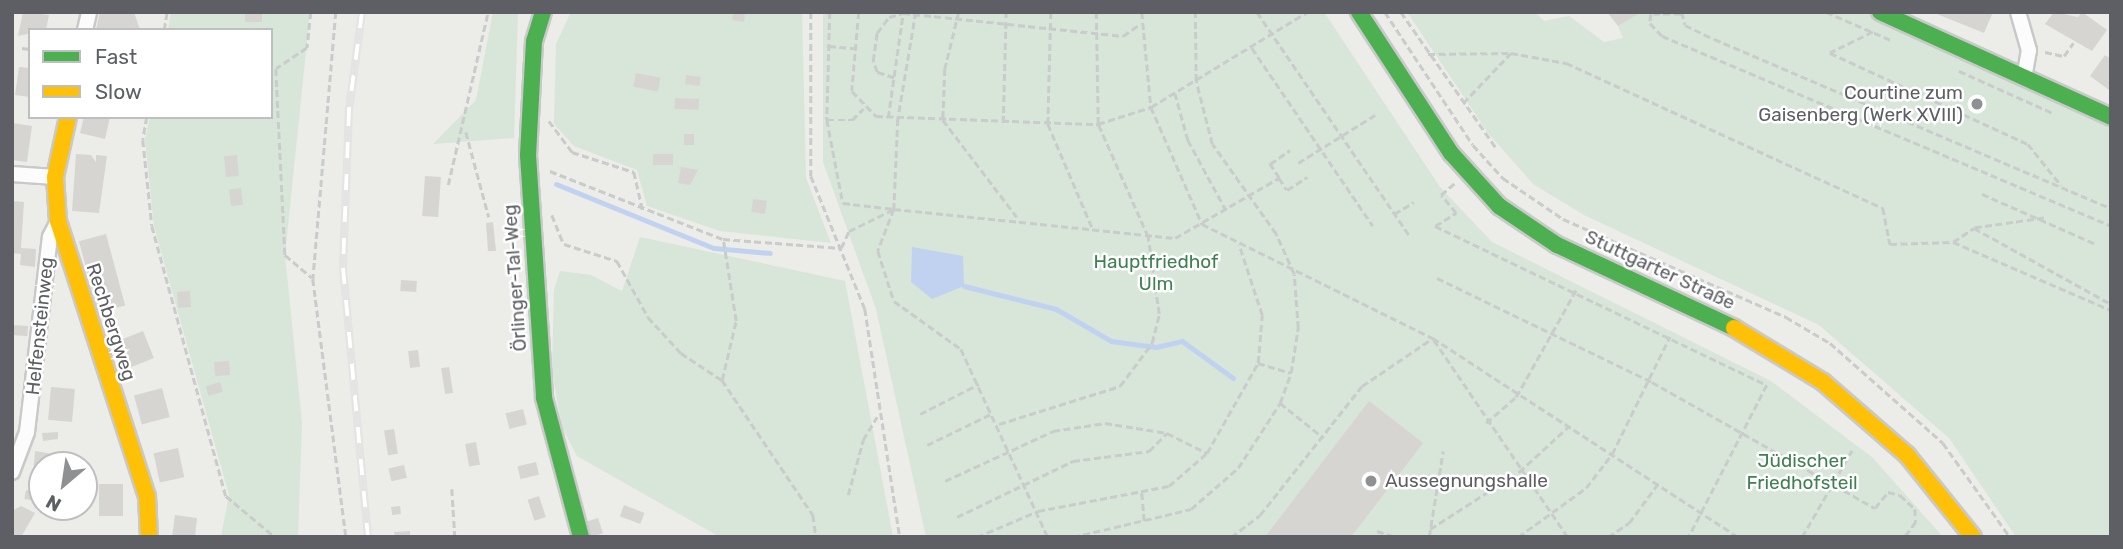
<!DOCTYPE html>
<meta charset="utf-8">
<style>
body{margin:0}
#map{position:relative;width:2123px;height:549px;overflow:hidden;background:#ecece8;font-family:Rubik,sans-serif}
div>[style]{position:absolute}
.green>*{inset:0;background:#d7e6d8}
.water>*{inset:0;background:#c1d2f1}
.stream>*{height:5px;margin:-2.5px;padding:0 2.5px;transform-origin:2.5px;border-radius:2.5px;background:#c1d2f1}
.building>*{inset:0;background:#d6d5d2;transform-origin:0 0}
.path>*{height:2.5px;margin-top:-1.25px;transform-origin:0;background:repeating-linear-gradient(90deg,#c9cccb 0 7px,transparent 0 10.5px)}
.roads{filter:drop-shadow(2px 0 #c9c9ca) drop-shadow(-2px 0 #c9c9ca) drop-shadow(0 2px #c9c9ca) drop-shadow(0 -2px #c9c9ca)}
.street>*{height:14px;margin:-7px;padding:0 7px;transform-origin:7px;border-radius:7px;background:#fcfcfc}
.fast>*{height:16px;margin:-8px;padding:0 8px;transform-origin:8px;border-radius:8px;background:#4caf50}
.slow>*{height:16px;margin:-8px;padding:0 8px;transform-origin:8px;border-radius:8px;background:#ffc107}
.rail>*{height:8px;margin-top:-4px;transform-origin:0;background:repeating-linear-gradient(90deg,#fff 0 16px,#e3e4e3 0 32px);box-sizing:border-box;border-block:2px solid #e3e4e3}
.dots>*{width:19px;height:19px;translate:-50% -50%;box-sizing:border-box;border:4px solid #fff;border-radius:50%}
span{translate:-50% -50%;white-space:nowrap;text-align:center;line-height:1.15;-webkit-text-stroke:5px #fff;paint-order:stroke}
.poi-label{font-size:19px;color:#5d5f64}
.right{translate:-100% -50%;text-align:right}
.left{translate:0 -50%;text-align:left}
.park-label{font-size:19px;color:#3f8150}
.street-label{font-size:19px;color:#5d5f64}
.frame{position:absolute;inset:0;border:14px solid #5d5f64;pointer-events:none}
.legend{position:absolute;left:28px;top:28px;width:245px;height:91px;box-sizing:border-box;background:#fff;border:2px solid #bebfc1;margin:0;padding:9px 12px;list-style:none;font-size:21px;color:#5d5f64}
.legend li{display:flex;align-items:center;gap:14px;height:35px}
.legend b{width:35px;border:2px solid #bebfc1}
.north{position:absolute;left:28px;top:451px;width:70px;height:70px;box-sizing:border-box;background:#fff;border:2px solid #bebfc1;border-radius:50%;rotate:209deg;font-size:19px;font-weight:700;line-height:28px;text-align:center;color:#5d5f64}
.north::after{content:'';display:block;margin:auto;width:24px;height:32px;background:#8f9092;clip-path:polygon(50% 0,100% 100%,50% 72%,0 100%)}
</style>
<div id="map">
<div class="green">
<i style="clip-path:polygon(171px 12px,310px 12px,285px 255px,302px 423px,298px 537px,221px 537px,229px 495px,154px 226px,145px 140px,150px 117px,271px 117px,271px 30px,168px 30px)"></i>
<i style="clip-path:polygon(493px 12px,518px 12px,514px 138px,433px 144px,476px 100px)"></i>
<i style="clip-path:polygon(571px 12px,802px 12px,806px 178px,831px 243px,720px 231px,647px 206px,637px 170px,574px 146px,554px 124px,556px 44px)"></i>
<i style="clip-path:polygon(823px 12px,1324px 12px,1440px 187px,1492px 242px,1771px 381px,1873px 458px,1943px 537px,926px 537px,876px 309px,823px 162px)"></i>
<i style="clip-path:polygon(1407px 12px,1535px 12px,1544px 21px,1569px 16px,1604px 42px,1623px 38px,1618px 26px,1642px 12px,1865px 12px,2111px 125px,2111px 537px,2016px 537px,1949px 438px,1819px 325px,1584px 215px,1533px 184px,1488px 133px)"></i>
<i style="clip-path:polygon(640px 237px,845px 281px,893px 537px,720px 537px,577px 456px,562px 427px,552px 371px,554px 290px,560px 271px,591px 275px,622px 291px)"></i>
</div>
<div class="water">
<i style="clip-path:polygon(912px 247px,963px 256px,964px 286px,932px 299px,911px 282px)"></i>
</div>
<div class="stream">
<i style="left:556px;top:184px;width:170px;rotate:22.1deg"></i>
<i style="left:714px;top:248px;width:56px;rotate:5.1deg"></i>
<i style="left:964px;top:286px;width:95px;rotate:14deg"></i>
<i style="left:1056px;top:309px;width:64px;rotate:30.2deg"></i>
<i style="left:1111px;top:341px;width:45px;rotate:7.6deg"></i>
<i style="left:1156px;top:347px;width:27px;rotate:-13deg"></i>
<i style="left:1182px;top:341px;width:63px;rotate:36deg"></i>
</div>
<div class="building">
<i style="clip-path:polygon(23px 12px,49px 15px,46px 30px,18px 36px)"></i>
<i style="clip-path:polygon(100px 12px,134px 12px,140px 30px,96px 30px)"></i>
<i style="left:245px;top:12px;width:17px;height:10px"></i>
<i style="clip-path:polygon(733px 12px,745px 12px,744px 22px,732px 20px)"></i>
<i style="clip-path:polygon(1607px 12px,1642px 12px,1618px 26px)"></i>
<i style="clip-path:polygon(1932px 12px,1993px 12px,1984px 33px)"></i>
<i style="clip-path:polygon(2054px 12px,2078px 17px,2082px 12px,2107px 30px,2092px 51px,2045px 24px)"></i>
<i style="clip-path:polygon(2105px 55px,2111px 59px,2109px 90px,2090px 76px)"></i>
<i style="clip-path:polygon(19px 67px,30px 68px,30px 97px,15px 95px)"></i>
<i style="left:636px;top:73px;width:25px;height:14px;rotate:11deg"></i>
<i style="left:686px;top:75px;width:15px;height:9px;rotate:8deg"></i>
<i style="left:675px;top:98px;width:24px;height:11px;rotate:2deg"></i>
<i style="clip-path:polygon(84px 117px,110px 117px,105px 139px,80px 133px)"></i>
<i style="clip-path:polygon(12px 123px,32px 126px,27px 162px,12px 160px)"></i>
<i style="left:684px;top:134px;width:10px;height:11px"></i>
<i style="clip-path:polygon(76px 154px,91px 155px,96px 162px,96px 155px,107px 156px,99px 213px,72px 211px)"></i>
<i style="left:653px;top:154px;width:20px;height:11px"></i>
<i style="left:237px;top:155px;width:21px;height:13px;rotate:85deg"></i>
<i style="clip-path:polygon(681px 167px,698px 170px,690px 185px,678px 183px)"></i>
<i style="left:425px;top:176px;width:16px;height:40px;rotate:4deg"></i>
<i style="left:241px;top:188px;width:17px;height:12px;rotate:83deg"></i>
<i style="left:753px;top:199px;width:14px;height:13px;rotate:8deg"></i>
<i style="clip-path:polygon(12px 201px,24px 202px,21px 248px,36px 249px,35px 267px,20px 265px,21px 254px,12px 253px)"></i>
<i style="clip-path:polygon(493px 222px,496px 251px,488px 251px,486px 223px)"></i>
<i style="left:106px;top:234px;width:74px;height:28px;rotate:75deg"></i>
<i style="left:401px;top:280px;width:16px;height:11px;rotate:4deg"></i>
<i style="left:190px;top:291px;width:16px;height:13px;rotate:86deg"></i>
<i style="left:12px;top:325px;width:16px;height:10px;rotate:4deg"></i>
<i style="left:143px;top:331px;width:29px;height:29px;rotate:68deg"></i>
<i style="left:418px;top:350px;width:17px;height:10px;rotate:83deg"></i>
<i style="left:229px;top:361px;width:14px;height:15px;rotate:86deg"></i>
<i style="left:449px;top:367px;width:26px;height:8px;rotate:81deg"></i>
<i style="left:220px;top:382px;width:10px;height:15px;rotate:73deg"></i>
<i style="left:51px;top:387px;width:24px;height:33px;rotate:5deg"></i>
<i style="left:162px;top:388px;width:30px;height:29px;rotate:75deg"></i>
<i style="clip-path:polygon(1369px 401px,1423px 443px,1351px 537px,1265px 537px)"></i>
<i style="left:523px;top:409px;width:16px;height:18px;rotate:76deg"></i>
<i style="left:394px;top:429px;width:25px;height:10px;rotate:81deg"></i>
<i style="clip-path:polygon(58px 432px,58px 439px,43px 441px,42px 433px)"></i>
<i style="left:476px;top:442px;width:23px;height:11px;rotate:80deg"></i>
<i style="left:178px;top:448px;width:30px;height:25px;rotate:78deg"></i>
<i style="clip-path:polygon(35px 451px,58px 455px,56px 465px,42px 465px,42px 487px,32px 485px)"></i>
<i style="left:536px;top:462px;width:13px;height:19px;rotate:77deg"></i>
<i style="left:404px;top:465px;width:13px;height:16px;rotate:77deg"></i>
<i style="left:99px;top:484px;width:24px;height:32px"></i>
<i style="left:26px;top:490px;width:16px;height:9px;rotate:11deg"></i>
<i style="left:539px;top:496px;width:22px;height:12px;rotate:72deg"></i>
<i style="left:624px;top:505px;width:22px;height:12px;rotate:21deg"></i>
<i style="clip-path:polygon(21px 506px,35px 513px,21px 537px,12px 537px,12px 511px)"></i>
<i style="left:400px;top:506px;width:8px;height:9px;rotate:83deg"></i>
<i style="clip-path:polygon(175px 515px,197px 518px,195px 537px,172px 537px)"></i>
<i style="left:598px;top:518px;width:16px;height:14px;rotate:72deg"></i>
<i style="clip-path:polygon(410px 531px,410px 537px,395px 537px,394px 532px)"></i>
</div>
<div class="path">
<i style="left:311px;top:12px;width:36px;rotate:96deg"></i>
<i style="left:307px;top:48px;width:37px;rotate:146deg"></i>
<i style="left:276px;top:69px;width:186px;rotate:87.2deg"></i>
<i style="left:285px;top:255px;width:35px;rotate:40deg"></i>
<i style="left:336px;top:12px;width:268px;rotate:94.9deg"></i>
<i style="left:313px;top:279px;width:260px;rotate:82.7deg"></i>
<i style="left:811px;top:12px;width:164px;rotate:90deg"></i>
<i style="left:811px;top:176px;width:144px;rotate:67.9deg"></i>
<i style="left:865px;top:309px;width:231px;rotate:81.3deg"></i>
<i style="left:830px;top:12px;width:108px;rotate:91.6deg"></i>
<i style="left:827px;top:120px;width:85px;rotate:79.1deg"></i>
<i style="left:843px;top:203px;width:51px;rotate:6.7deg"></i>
<i style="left:859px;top:12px;width:79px;rotate:95.1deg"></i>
<i style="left:852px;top:91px;width:35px;rotate:46deg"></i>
<i style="left:876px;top:116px;width:222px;rotate:2.1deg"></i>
<i style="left:1098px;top:124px;width:56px;rotate:-17.8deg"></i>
<i style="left:1151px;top:107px;width:183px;rotate:-31.3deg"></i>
<i style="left:916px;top:12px;width:109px;rotate:99.5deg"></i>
<i style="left:898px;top:119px;width:90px;rotate:92.5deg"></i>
<i style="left:894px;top:209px;width:45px;rotate:110.9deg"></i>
<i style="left:878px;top:251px;width:52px;rotate:72.3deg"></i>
<i style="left:894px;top:301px;width:82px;rotate:35.6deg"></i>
<i style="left:961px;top:349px;width:207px;rotate:65.2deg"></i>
<i style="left:959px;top:12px;width:59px;rotate:103.8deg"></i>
<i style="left:945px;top:69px;width:51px;rotate:92.2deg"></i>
<i style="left:943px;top:120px;width:122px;rotate:52.7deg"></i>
<i style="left:1051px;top:12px;width:112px;rotate:91.5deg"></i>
<i style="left:1048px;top:124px;width:112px;rotate:66.9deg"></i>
<i style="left:1142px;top:12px;width:95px;rotate:84.6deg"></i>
<i style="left:1151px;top:107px;width:128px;rotate:66.4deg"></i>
<i style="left:1202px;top:224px;width:258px;rotate:26.3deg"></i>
<i style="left:1433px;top:338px;width:364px;rotate:33.1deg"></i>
<i style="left:1257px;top:12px;width:271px;rotate:55.7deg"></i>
<i style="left:1385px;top:12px;width:159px;rotate:56.5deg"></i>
<i style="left:1473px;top:145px;width:45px;rotate:47.7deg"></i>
<i style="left:1503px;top:178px;width:73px;rotate:34.3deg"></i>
<i style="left:1563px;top:219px;width:244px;rotate:23.7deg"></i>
<i style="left:1786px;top:317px;width:51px;rotate:30.6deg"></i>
<i style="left:1830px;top:343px;width:151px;rotate:41.5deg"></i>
<i style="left:1943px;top:443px;width:115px;rotate:54.5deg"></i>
<i style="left:1401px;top:12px;width:167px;rotate:55deg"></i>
<i style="left:1682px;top:12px;width:13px;rotate:77deg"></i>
<i style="left:1685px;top:25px;width:32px;rotate:26deg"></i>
<i style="left:1714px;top:39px;width:431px;rotate:23.1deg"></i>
<i style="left:1826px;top:12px;width:73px;rotate:23.4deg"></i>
<i style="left:1681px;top:14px;width:30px;rotate:180deg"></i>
<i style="left:1651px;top:14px;width:9px;rotate:96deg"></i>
<i style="left:1650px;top:23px;width:18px;rotate:47deg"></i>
<i style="left:1662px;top:36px;width:488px;rotate:22.9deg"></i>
<i style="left:164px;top:30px;width:18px;rotate:-81deg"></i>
<i style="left:1873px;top:32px;width:48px;rotate:154deg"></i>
<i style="left:1830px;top:53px;width:218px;rotate:24.7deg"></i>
<i style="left:2028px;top:144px;width:53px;rotate:51.2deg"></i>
<i style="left:829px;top:46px;width:25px;rotate:5deg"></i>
<i style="left:22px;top:48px;width:8px;rotate:7deg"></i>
<i style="left:1252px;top:48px;width:215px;rotate:55.8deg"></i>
<i style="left:2045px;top:52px;width:19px;rotate:12deg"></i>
<i style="left:2064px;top:56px;width:16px;rotate:-55deg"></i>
<i style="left:1428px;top:54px;width:83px;rotate:-0.7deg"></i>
<i style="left:1959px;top:71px;width:105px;rotate:24.1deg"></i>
<i style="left:894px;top:78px;width:18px;rotate:-161deg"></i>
<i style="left:877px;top:72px;width:12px;rotate:-110deg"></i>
<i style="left:873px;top:61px;width:28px;rotate:-82deg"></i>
<i style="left:877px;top:33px;width:20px;rotate:-53deg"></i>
<i style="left:889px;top:17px;width:15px;rotate:-16deg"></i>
<i style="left:903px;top:13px;width:221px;rotate:6deg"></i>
<i style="left:1123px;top:36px;width:19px;rotate:-35deg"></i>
<i style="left:1175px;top:93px;width:49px;rotate:74.5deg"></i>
<i style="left:1188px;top:140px;width:80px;rotate:61.5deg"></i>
<i style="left:1463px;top:103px;width:69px;rotate:-46.2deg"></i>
<i style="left:1511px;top:53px;width:56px;rotate:10.3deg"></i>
<i style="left:1566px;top:63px;width:349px;rotate:24.6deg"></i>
<i style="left:1883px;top:208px;width:37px;rotate:79deg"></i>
<i style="left:1890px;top:244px;width:63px;rotate:-1.8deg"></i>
<i style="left:1953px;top:242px;width:25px;rotate:-34deg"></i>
<i style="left:147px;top:117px;width:23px;rotate:100deg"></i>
<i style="left:143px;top:140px;width:86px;rotate:84deg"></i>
<i style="left:152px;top:226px;width:280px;rotate:74.7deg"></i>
<i style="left:226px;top:496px;width:64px;rotate:39.9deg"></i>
<i style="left:888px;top:118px;width:107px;rotate:-81.9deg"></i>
<i style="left:827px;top:120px;width:25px"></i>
<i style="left:852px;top:120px;width:16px;rotate:-45deg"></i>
<i style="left:549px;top:121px;width:39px;rotate:53deg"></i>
<i style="left:572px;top:152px;width:65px;rotate:17.9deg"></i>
<i style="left:634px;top:172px;width:40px;rotate:77deg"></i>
<i style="left:1003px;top:123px;width:111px;rotate:-88.5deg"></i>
<i style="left:466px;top:132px;width:88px;rotate:74.9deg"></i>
<i style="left:1298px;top:163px;width:94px;rotate:-32deg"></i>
<i style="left:550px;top:171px;width:186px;rotate:21.5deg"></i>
<i style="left:723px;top:239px;width:118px;rotate:4.4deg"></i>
<i style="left:1279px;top:178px;width:17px;rotate:-123deg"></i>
<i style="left:1270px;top:164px;width:24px;rotate:-35deg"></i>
<i style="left:448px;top:185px;width:178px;rotate:-77deg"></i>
<i style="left:1982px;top:194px;width:124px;rotate:23.7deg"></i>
<i style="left:1394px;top:214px;width:23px;rotate:-31deg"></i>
<i style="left:552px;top:215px;width:31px;rotate:68deg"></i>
<i style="left:564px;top:244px;width:56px;rotate:17.8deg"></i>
<i style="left:617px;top:261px;width:64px;rotate:61deg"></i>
<i style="left:648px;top:317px;width:49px;rotate:47.5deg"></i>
<i style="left:681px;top:353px;width:49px;rotate:33.4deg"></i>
<i style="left:722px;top:380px;width:163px;rotate:56deg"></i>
<i style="left:813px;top:515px;width:22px;rotate:82deg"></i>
<i style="left:2044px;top:218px;width:71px;rotate:171.9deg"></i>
<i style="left:1974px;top:228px;width:157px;rotate:29deg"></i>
<i style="left:1435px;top:226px;width:368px;rotate:25.6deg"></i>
<i style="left:1767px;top:385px;width:171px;rotate:117.2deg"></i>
<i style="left:1435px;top:226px;width:25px;rotate:-32deg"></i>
<i style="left:1456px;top:213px;width:23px;rotate:-130deg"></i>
<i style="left:1441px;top:195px;width:18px;rotate:-41deg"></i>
<i style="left:1953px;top:242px;width:172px;rotate:23.3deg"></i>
<i style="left:841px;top:248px;width:19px;rotate:-65deg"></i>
<i style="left:849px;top:231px;width:50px;rotate:-26.1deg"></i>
<i style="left:894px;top:209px;width:282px;rotate:5.9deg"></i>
<i style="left:1175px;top:238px;width:120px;rotate:-30deg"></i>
<i style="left:1279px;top:178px;width:14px;rotate:56deg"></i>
<i style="left:1287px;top:190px;width:24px;rotate:-33deg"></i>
<i style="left:1437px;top:278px;width:239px;rotate:25.8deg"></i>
<i style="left:1652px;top:382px;width:256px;rotate:29.5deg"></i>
<i style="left:1875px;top:508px;width:21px;rotate:-51deg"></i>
<i style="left:1888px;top:492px;width:12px;rotate:14deg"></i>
<i style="left:1900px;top:495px;width:21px;rotate:43deg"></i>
<i style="left:1915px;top:509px;width:13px;rotate:86deg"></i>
<i style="left:1916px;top:522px;width:19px;rotate:126deg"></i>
<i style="left:1434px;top:340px;width:238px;rotate:55.8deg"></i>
<i style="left:1258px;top:363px;width:34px;rotate:17deg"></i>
<i style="left:722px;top:380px;width:61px;rotate:-76.7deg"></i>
<i style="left:736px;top:321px;width:83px;rotate:-99deg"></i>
<i style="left:1280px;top:403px;width:56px;rotate:38.5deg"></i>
<i style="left:920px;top:414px;width:66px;rotate:-27deg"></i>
<i style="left:1486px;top:423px;width:40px;rotate:-41deg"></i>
<i style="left:1516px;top:397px;width:123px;rotate:-60.7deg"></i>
<i style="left:999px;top:424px;width:127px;rotate:-17.4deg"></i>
<i style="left:1120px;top:386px;width:54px;rotate:-53.3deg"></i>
<i style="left:1152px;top:343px;width:30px;rotate:-76deg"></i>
<i style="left:1159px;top:314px;width:78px;rotate:-98.1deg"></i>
<i style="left:1148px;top:237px;width:124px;rotate:-113.9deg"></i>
<i style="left:1098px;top:124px;width:112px;rotate:-91deg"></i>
<i style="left:927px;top:445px;width:73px;rotate:-25.9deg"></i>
<i style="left:945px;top:481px;width:119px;rotate:-24.8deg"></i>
<i style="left:1053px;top:431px;width:53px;rotate:-8.7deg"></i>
<i style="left:1105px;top:423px;width:63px;rotate:9.2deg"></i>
<i style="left:1167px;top:433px;width:45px;rotate:26.6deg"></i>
<i style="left:452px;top:489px;width:48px;rotate:86.4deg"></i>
<i style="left:1142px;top:493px;width:32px;rotate:85deg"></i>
<i style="left:848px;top:495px;width:57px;rotate:-74.7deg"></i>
<i style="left:863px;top:440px;width:27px;rotate:-59deg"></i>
<i style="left:957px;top:517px;width:129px;rotate:-25.8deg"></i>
<i style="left:1073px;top:461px;width:77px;rotate:-7.5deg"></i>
<i style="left:1149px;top:451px;width:25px;rotate:-45deg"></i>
<i style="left:1430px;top:529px;width:106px;rotate:-32.6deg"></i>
<i style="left:1519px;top:472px;width:67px;rotate:-42.6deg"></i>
<i style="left:1377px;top:531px;width:20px;rotate:18deg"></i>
<i style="left:977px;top:537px;width:66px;rotate:-23.1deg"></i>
<i style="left:1038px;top:511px;width:133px;rotate:-10.8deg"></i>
<i style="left:1169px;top:486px;width:50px;rotate:-41deg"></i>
<i style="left:1207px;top:453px;width:103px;rotate:-60.5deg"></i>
<i style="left:1258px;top:363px;width:48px;rotate:-85.2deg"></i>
<i style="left:1262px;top:315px;width:74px;rotate:-108.2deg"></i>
<i style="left:1073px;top:537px;width:121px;rotate:-13.3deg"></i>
<i style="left:1191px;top:509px;width:62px;rotate:-41.1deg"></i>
<i style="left:1238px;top:468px;width:77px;rotate:-57.1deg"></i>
<i style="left:1280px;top:403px;width:32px;rotate:-70deg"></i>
<i style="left:1291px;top:373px;width:46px;rotate:-81.2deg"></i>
<i style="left:1298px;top:328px;width:54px;rotate:-94.2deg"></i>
<i style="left:1294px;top:274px;width:44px;rotate:-114.2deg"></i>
<i style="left:1276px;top:234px;width:110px;rotate:-125.4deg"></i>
<i style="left:1212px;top:144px;width:65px;rotate:-104.3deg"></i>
<i style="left:1196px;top:81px;width:69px;rotate:-90.8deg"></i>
<i style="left:1231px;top:537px;width:36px;rotate:-37deg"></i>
<i style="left:1260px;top:515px;width:164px;rotate:-51.7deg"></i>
<i style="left:1362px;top:386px;width:86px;rotate:-34.1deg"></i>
<i style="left:1429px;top:537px;width:87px;rotate:-80.8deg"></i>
<i style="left:1518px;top:537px;width:84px;rotate:-35.8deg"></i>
<i style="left:1586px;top:488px;width:43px;rotate:-52.6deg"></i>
<i style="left:1612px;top:454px;width:131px;rotate:-63.8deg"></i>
<i style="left:1608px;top:537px;width:25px;rotate:-34deg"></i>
<i style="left:1629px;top:523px;width:52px;rotate:-53.6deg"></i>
<i style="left:1802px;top:537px;width:100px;rotate:-60.1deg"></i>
<i style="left:2107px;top:537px;width:4px;rotate:-14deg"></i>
</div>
<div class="roads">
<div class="street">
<i style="left:2018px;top:12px;width:40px;rotate:74deg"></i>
<i style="left:2029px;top:50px;width:28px;rotate:100deg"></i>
<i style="left:85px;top:30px;width:18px;rotate:-77deg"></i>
<i style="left:12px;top:174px;width:43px;rotate:4deg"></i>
<i style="left:12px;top:472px;width:43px;rotate:-69.4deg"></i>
<i style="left:27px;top:432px;width:196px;rotate:-83.3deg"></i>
<i style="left:50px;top:237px;width:18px;rotate:-63deg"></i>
</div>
<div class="fast">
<i style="left:543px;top:12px;width:30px;rotate:107deg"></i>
<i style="left:534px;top:41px;width:114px;rotate:93deg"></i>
<i style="left:528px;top:155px;width:244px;rotate:86.2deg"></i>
<i style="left:544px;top:398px;width:144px;rotate:75.1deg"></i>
<i style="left:1359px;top:12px;width:168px;rotate:56.9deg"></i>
<i style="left:1451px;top:153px;width:72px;rotate:47.8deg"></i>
<i style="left:1499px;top:206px;width:70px;rotate:33.9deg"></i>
<i style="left:1557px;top:245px;width:195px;rotate:25.1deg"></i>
<i style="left:1880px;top:12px;width:254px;rotate:24.4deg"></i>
</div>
<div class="slow">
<i style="left:68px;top:117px;width:61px;rotate:102.2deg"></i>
<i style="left:55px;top:177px;width:44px;rotate:86.1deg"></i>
<i style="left:58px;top:221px;width:289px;rotate:72.1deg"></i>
<i style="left:147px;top:496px;width:41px;rotate:87.2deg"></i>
<i style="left:1734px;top:328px;width:104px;rotate:31.2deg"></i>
<i style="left:1823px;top:382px;width:111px;rotate:41deg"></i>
<i style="left:1907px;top:455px;width:105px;rotate:51.2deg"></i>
</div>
</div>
<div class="rail">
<i style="left:362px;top:12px;width:99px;rotate:97.6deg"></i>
<i style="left:349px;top:110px;width:158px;rotate:92.2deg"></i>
<i style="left:343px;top:268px;width:270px;rotate:84.7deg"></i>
</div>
<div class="dots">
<i style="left:1977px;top:104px;background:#8f9092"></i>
<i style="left:1371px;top:481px;background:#8f9092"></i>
</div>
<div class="poi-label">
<span class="right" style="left:1963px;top:104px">Courtine zum<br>Gaisenberg (Werk XVIII)</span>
<span class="left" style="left:1385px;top:481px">Aussegnungshalle</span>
</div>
<div class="park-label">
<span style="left:1156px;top:273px">Hauptfriedhof<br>Ulm</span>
<span style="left:1802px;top:472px">Jüdischer<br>Friedhofsteil</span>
</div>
<div class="street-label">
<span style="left:1660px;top:270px;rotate:25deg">Stuttgarter Straße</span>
<span style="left:515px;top:278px;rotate:-94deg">Örlinger-Tal-Weg</span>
<span style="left:111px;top:322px;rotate:72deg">Rechbergweg</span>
<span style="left:40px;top:326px;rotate:-84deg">Helfensteinweg</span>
</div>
<div class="frame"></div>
<ul class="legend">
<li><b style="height:9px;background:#4caf50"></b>Fast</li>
<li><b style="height:9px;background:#ffc107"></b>Slow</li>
</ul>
<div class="north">N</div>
</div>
